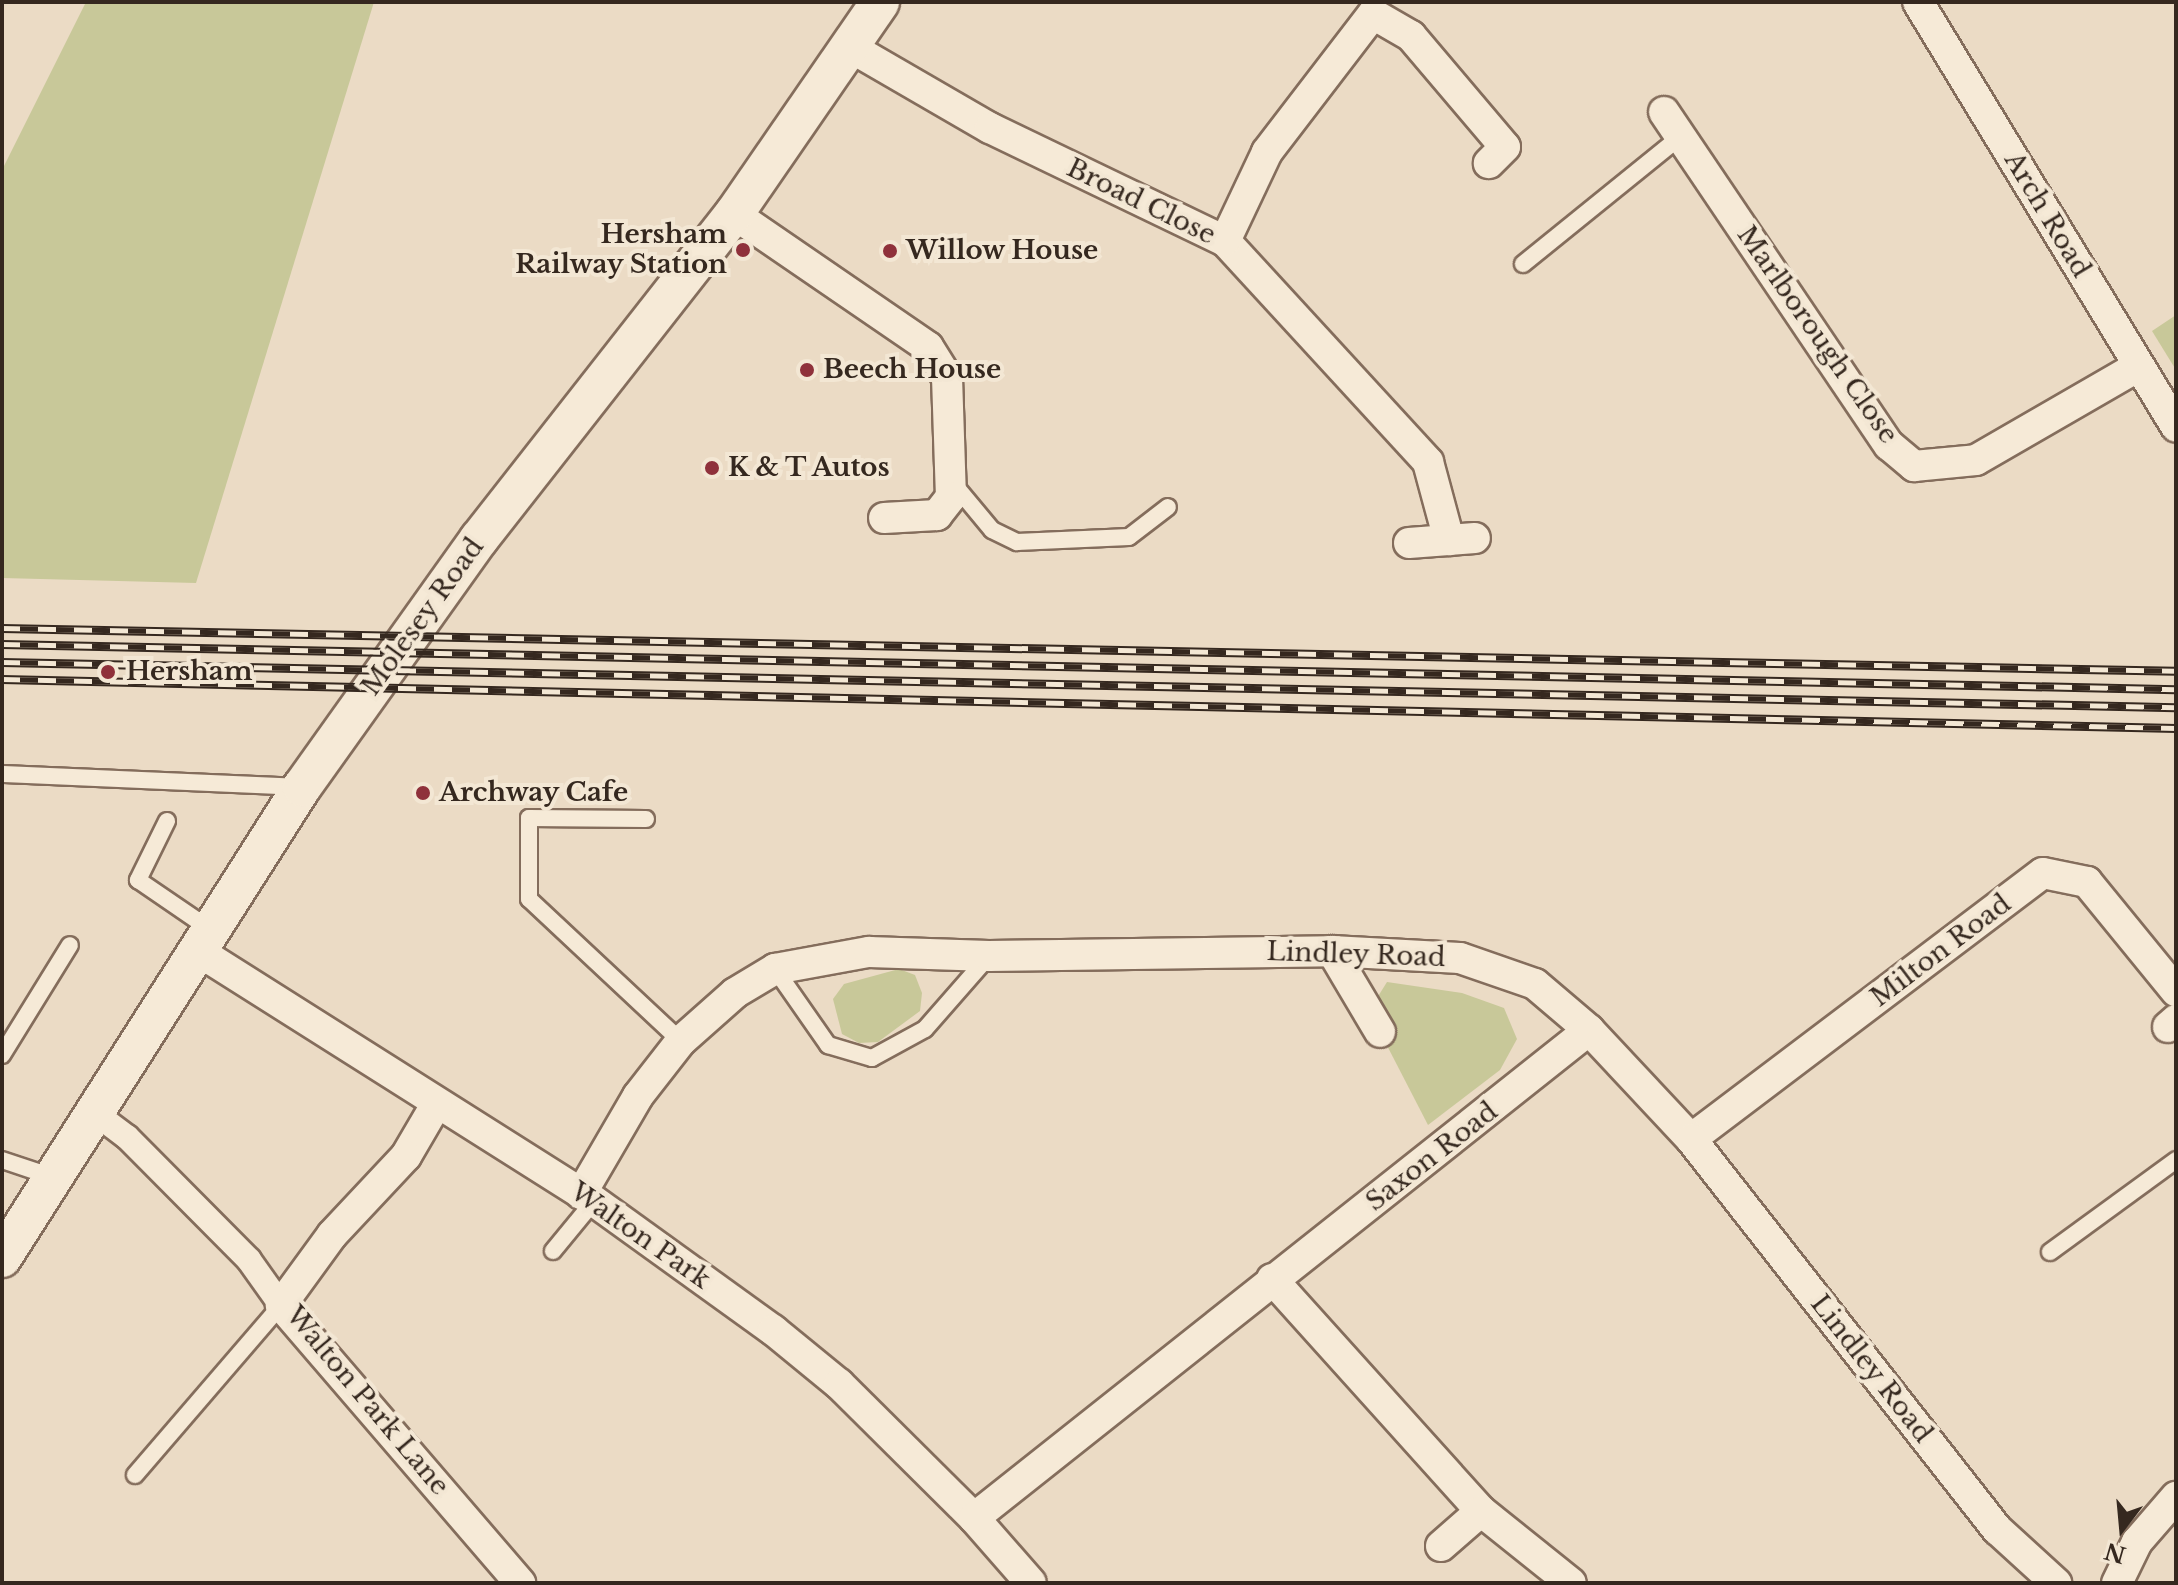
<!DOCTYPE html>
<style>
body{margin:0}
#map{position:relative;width:2178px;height:1585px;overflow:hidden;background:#ebdbc5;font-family:"Libre Baskerville",serif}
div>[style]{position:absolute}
.green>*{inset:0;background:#c8c899}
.roads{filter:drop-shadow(2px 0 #846d5c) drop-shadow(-2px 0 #846d5c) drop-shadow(0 2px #846d5c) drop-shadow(0 -2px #846d5c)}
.service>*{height:16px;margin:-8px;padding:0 8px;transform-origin:8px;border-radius:8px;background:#f6ead7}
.pedestrian>*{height:24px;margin:-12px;padding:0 12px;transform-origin:12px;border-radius:12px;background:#f6ead7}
.minor>*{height:30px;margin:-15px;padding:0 15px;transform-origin:15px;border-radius:15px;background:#f6ead7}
.tertiary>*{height:38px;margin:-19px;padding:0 19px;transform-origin:19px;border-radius:19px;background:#f6ead7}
.rail>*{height:9px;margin-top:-4.5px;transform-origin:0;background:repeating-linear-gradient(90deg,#f3e7d4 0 18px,#35281f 0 36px);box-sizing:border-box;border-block:2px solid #35281f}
.dots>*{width:22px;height:22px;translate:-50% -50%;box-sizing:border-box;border:4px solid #f3e7d4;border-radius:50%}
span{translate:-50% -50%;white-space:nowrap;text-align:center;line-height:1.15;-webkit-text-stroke:8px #f3e7d4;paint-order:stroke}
.street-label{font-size:26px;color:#35281f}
.poi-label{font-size:26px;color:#35281f;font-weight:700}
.right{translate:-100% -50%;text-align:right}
.left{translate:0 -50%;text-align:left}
.frame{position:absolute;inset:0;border:4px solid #35281f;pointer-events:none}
.north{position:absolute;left:2082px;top:1489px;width:80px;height:80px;-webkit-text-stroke:6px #f3e7d4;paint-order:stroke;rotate:196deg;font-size:22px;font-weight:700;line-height:32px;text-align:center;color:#35281f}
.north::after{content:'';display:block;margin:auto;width:28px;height:36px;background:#35281f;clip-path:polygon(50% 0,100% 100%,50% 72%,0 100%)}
</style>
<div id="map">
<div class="green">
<i style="clip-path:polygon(86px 2px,374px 2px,196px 583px,2px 578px,2px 170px)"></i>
<i style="clip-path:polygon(2176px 315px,2176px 370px,2152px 331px)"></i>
<i style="clip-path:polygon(899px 969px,915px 975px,922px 993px,920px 1011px,878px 1042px,859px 1043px,842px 1034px,833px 999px,844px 984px)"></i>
<i style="clip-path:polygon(1387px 982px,1462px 993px,1504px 1008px,1517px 1039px,1500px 1070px,1428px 1125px,1380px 1032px,1377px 998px)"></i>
</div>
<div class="roads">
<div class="service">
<i style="left:1523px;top:264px;width:203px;rotate:-39deg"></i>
<i style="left:953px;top:483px;width:61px;rotate:50.3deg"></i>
<i style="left:992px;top:530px;width:28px;rotate:26deg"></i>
<i style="left:1017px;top:542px;width:112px;rotate:-2.6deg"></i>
<i style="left:1129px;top:537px;width:49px;rotate:-37.6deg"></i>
<i style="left:2px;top:774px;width:298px;rotate:2.5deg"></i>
<i style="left:646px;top:819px;width:117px;rotate:-179.5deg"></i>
<i style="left:529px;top:818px;width:81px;rotate:90deg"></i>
<i style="left:529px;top:899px;width:208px;rotate:43.1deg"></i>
<i style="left:167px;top:821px;width:66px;rotate:116.2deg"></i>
<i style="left:138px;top:880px;width:88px;rotate:34.4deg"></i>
<i style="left:775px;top:969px;width:93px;rotate:55.1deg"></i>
<i style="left:828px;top:1045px;width:46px;rotate:16.5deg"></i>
<i style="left:872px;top:1058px;width:60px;rotate:-28.7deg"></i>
<i style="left:925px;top:1029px;width:97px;rotate:-48.8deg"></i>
<i style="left:2px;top:1055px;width:129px;rotate:-58.3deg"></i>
<i style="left:2px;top:1160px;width:54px;rotate:18.4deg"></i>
<i style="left:553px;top:1251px;width:65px;rotate:-50.6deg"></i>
<i style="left:2050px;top:1252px;width:156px;rotate:-36.1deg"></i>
<i style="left:135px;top:1475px;width:224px;rotate:-49.3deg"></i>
</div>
<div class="pedestrian">
<i style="left:95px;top:1113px;width:40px;rotate:37deg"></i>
<i style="left:127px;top:1137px;width:173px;rotate:45.2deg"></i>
<i style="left:249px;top:1260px;width:55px;rotate:54.6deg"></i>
</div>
<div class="minor">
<i style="left:1918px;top:2px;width:497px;rotate:58.7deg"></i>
<i style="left:850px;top:47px;width:162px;rotate:30.1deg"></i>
<i style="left:990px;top:128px;width:261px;rotate:25.7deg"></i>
<i style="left:1225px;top:241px;width:300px;rotate:47.4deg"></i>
<i style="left:1428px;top:462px;width:81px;rotate:74.9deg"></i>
<i style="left:1664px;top:112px;width:402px;rotate:56deg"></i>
<i style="left:1889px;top:445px;width:33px;rotate:40deg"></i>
<i style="left:1914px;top:466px;width:62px;rotate:-5.5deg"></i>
<i style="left:1976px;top:460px;width:188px;rotate:-30deg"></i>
<i style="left:734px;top:214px;width:235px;rotate:34.4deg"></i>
<i style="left:928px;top:347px;width:36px;rotate:58deg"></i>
<i style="left:947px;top:377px;width:120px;rotate:88.1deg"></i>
<i style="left:951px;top:497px;width:23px;rotate:128deg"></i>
<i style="left:937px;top:515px;width:53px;rotate:176.8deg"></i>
<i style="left:1225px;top:241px;width:98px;rotate:-64.7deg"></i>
<i style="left:1267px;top:152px;width:174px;rotate:-52.5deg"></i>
<i style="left:1373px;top:14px;width:44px;rotate:30.1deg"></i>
<i style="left:1411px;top:36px;width:145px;rotate:49.7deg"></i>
<i style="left:1505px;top:147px;width:23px;rotate:135deg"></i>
<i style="left:1409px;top:543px;width:66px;rotate:-4.3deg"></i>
<i style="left:198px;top:951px;width:468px;rotate:32.3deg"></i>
<i style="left:594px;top:1201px;width:221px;rotate:35.8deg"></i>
<i style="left:773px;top:1330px;width:85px;rotate:39.3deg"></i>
<i style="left:839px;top:1384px;width:190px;rotate:44.8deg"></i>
<i style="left:974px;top:1518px;width:86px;rotate:48.8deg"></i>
<i style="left:1332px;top:951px;width:94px;rotate:59.3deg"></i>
<i style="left:2168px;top:1027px;width:11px;rotate:-41deg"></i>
<i style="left:437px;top:1103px;width:61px;rotate:120.3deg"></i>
<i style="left:406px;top:1156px;width:108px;rotate:133.1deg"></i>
<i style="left:332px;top:1235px;width:87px;rotate:126.1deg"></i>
<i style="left:281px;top:1305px;width:367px;rotate:49.3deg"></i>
<i style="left:1691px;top:1139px;width:441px;rotate:-37.1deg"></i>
<i style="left:2043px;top:873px;width:45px;rotate:11.6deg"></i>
<i style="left:2087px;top:882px;width:141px;rotate:50.8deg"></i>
<i style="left:581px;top:1194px;width:113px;rotate:-59.8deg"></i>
<i style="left:638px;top:1096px;width:70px;rotate:-52deg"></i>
<i style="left:681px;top:1041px;width:72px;rotate:-41.6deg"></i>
<i style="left:735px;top:993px;width:47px;rotate:-31deg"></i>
<i style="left:775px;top:969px;width:96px;rotate:-10.3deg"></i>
<i style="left:869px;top:952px;width:120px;rotate:1.9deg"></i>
<i style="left:989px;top:956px;width:343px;rotate:-0.8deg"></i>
<i style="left:1332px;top:951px;width:128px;rotate:3.1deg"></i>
<i style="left:1460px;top:958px;width:79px;rotate:19.1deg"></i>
<i style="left:1535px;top:984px;width:71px;rotate:40.4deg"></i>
<i style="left:1589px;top:1030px;width:149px;rotate:46.9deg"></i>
<i style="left:1691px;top:1139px;width:497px;rotate:51.9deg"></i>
<i style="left:1998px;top:1530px;width:79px;rotate:42.4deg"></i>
<i style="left:1272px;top:1279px;width:312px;rotate:48deg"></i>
<i style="left:974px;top:1518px;width:785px;rotate:-38.43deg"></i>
<i style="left:1441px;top:1546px;width:53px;rotate:-41.2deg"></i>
<i style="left:1481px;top:1511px;width:115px;rotate:38.7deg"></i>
<i style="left:2117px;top:1583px;width:46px;rotate:-64deg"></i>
<i style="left:2137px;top:1542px;width:60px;rotate:-49.1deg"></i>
</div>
<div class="tertiary">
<i style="left:2px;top:1258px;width:558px;rotate:-57.51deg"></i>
<i style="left:302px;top:787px;width:305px;rotate:-54.5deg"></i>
<i style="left:479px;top:539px;width:413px;rotate:-51.9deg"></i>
<i style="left:734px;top:214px;width:257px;rotate:-55.4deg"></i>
</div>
</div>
<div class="rail">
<i style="left:2px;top:628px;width:2174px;rotate:1.13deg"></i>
<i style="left:2px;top:644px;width:2174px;rotate:1.19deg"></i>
<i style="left:2px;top:662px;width:2174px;rotate:1.19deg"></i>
<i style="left:2px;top:679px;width:2175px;rotate:1.29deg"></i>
</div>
<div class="dots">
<i style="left:743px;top:250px;background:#8f313b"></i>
<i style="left:890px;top:251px;background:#8f313b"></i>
<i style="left:807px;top:370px;background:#8f313b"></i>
<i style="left:712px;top:468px;background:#8f313b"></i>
<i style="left:108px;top:672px;background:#8f313b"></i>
<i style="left:423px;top:793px;background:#8f313b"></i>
</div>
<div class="street-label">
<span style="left:1141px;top:202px;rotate:26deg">Broad Close</span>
<span style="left:2047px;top:215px;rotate:59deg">Arch Road</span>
<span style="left:1817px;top:335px;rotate:55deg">Marlborough Close</span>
<span style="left:423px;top:617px;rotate:-54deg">Molesey Road</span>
<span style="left:1941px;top:951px;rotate:-37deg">Milton Road</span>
<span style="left:1356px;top:955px;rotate:2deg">Lindley Road</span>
<span style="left:1432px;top:1157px;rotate:-38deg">Saxon Road</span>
<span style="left:640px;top:1236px;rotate:35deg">Walton Park</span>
<span style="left:1871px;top:1369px;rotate:52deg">Lindley Road</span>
<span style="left:367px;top:1401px;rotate:50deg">Walton Park Lane</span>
</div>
<div class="poi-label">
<span class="right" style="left:727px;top:250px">Hersham<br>Railway Station</span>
<span class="left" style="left:906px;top:251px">Willow House</span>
<span class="left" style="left:823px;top:370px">Beech House</span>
<span class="left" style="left:728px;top:468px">K &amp; T Autos</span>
<span class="left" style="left:126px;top:672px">Hersham</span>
<span class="left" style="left:439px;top:793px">Archway Cafe</span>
</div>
<div class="frame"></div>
<div class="north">N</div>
</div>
